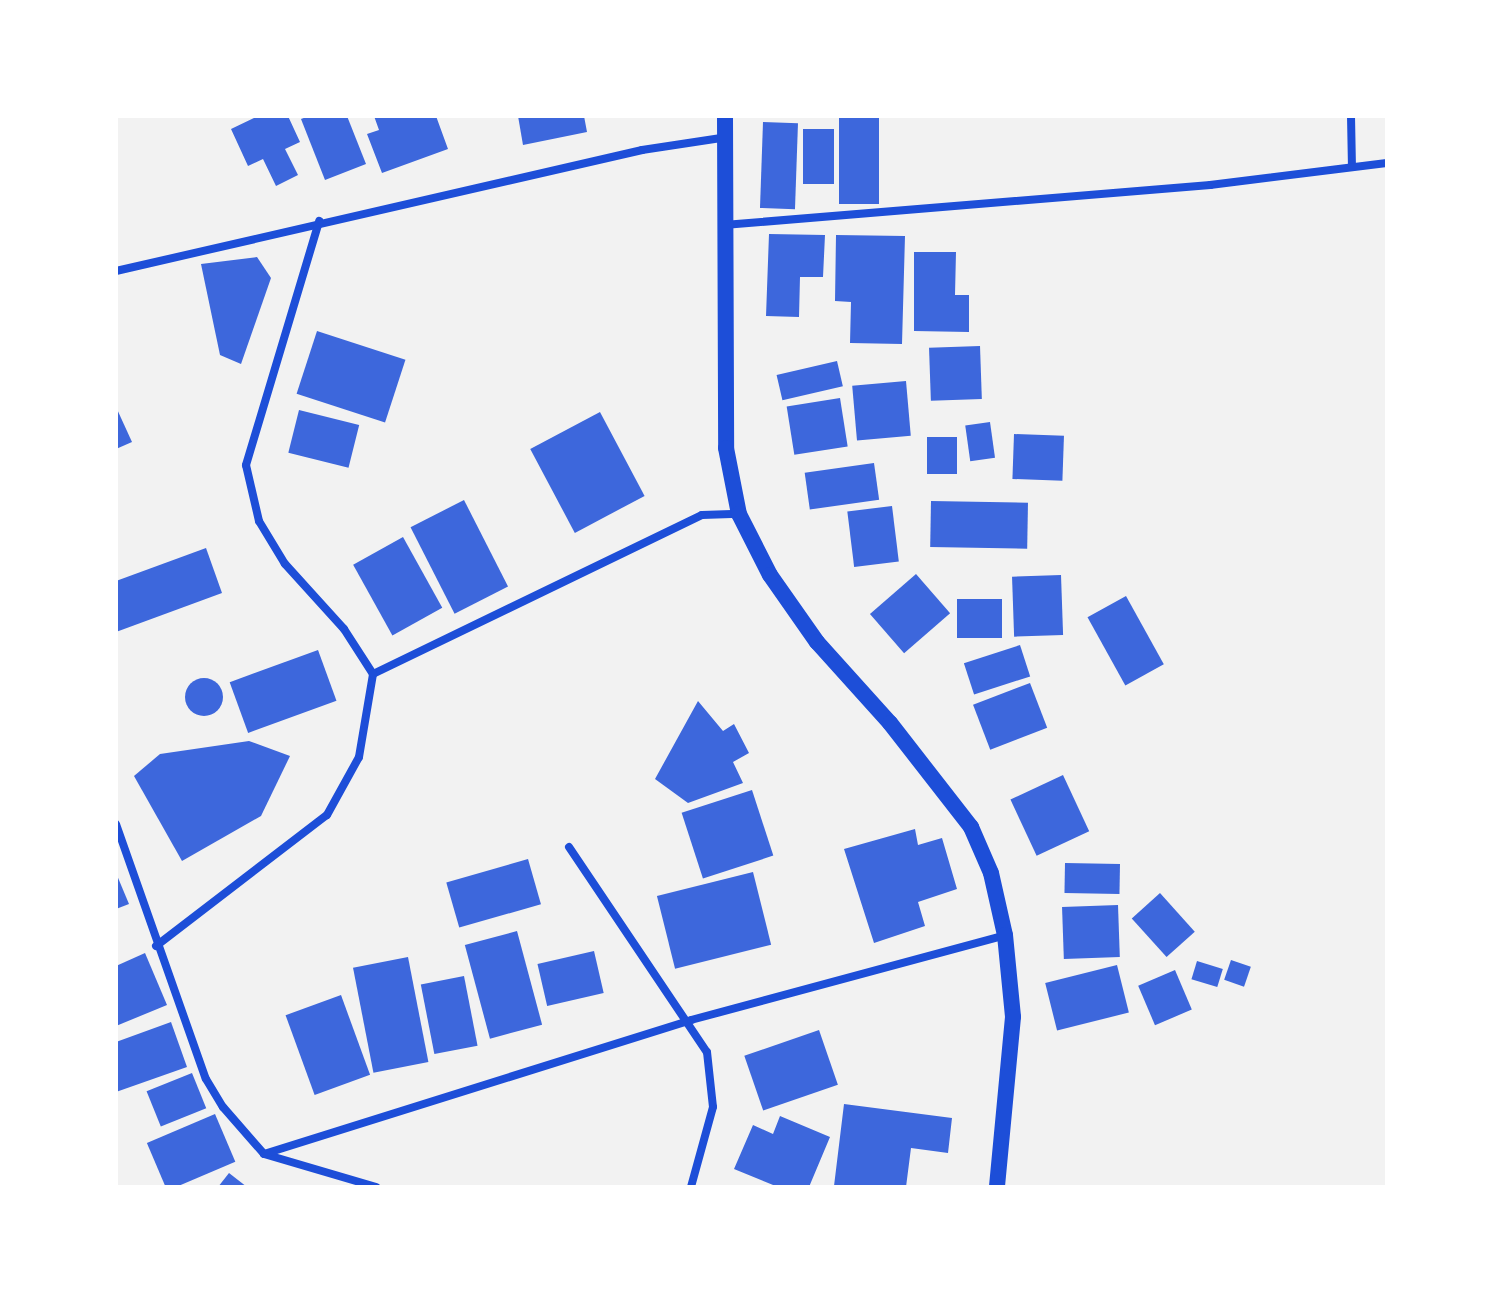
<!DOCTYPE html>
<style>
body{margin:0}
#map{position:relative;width:1503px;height:1303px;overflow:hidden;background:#f2f2f2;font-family:Manrope,sans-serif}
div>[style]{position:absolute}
.building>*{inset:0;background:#3d67dc;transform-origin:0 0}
.round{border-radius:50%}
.minor>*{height:8px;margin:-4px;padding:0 4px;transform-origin:4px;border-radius:4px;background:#1d4ed8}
.secondary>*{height:16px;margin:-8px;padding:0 8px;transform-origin:8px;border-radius:8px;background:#1d4ed8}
span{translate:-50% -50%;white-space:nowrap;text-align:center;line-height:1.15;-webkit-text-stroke:6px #fff;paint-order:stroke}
.frame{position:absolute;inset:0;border:118px solid #fff;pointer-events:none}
</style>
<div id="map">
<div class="building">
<i style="clip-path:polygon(258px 116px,288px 116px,300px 142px,285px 149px,298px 175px,276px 186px,263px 159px,248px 166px,231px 129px)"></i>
<i style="clip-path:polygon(309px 116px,347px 116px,366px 164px,325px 180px,301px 119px)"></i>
<i style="clip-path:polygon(374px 116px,436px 116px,448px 149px,382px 173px,367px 134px,379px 130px)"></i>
<i style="clip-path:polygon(518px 116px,584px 116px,587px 132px,523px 145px)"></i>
<i style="left:839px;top:116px;width:40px;height:88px"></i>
<i style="left:763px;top:122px;width:35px;height:86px;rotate:2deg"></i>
<i style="left:803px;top:129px;width:31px;height:55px"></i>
<i style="clip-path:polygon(769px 234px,825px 235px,823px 277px,800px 277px,799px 317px,766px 316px)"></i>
<i style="clip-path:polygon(836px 235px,905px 236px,902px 344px,850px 343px,851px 302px,835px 301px)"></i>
<i style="clip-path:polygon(914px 252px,956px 252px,955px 295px,969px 295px,969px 332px,914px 331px)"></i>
<i style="clip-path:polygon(257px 257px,271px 278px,241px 364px,220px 355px,201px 264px)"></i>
<i style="left:317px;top:331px;width:93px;height:66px;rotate:18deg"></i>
<i style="left:980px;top:346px;width:53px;height:51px;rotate:88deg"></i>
<i style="left:837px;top:361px;width:26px;height:62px;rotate:77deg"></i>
<i style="left:906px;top:381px;width:55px;height:54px;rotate:85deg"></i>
<i style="left:840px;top:398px;width:49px;height:54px;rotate:81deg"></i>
<i style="clip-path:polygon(116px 407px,132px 442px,116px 449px)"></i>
<i style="left:299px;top:410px;width:62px;height:44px;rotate:14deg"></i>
<i style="left:600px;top:412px;width:95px;height:79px;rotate:62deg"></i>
<i style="left:990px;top:422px;width:36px;height:25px;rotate:82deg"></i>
<i style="left:1014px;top:434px;width:50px;height:45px;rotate:2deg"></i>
<i style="left:927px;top:437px;width:30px;height:37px"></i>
<i style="left:874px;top:463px;width:37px;height:70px;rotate:82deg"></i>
<i style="left:464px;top:500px;width:97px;height:60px;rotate:63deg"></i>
<i style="left:931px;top:501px;width:97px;height:46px;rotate:1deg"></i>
<i style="left:892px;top:506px;width:56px;height:45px;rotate:83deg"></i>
<i style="left:403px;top:537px;width:81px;height:57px;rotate:61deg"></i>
<i style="clip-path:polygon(206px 548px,222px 593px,116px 632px,116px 581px)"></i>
<i style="left:916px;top:574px;width:52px;height:61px;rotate:49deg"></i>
<i style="left:1061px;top:575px;width:60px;height:49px;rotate:88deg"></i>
<i style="left:1126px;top:596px;width:78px;height:44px;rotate:61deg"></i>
<i style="left:1002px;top:599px;width:39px;height:45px;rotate:90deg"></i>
<i style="left:1020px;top:645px;width:33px;height:59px;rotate:72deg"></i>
<i style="left:318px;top:650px;width:54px;height:94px;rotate:70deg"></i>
<i class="round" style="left:185px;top:678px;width:38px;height:38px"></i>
<i style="left:1030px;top:683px;width:48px;height:61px;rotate:69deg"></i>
<i style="clip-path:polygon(698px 701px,723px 731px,734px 724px,749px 753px,733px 762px,743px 783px,688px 803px,655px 779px)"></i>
<i style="clip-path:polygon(249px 741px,290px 756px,261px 816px,182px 861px,134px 776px,160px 754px)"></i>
<i style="left:1063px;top:775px;width:62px;height:58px;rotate:65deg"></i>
<i style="left:752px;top:790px;width:69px;height:74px;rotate:72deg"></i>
<i style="clip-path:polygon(915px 829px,918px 845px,942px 838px,957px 889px,918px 902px,925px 926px,874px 943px,844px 849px)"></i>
<i style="left:528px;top:859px;width:47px;height:85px;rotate:74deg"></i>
<i style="left:1065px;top:863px;width:55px;height:30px;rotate:1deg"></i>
<i style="left:753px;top:872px;width:75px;height:99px;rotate:76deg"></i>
<i style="clip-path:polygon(116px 873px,129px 904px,116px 909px)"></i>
<i style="left:1160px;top:893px;width:52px;height:38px;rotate:48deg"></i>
<i style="left:1118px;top:905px;width:52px;height:56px;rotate:88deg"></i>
<i style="left:517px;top:931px;width:97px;height:54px;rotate:75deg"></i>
<i style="left:594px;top:951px;width:43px;height:58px;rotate:77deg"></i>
<i style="clip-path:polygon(145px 953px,167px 1005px,116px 1026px,116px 966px)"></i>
<i style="left:408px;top:957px;width:107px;height:56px;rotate:79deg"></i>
<i style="left:1231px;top:960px;width:21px;height:21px;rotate:19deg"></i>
<i style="left:1197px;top:961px;width:27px;height:19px;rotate:17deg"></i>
<i style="left:1117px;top:965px;width:49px;height:74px;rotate:76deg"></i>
<i style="left:1175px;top:970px;width:43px;height:40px;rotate:67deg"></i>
<i style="left:464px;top:976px;width:71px;height:44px;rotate:79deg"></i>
<i style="left:341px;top:995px;width:85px;height:59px;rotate:70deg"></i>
<i style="clip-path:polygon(171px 1022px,187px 1067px,116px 1092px,116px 1042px)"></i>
<i style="left:819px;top:1030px;width:58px;height:79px;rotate:71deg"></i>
<i style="left:192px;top:1073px;width:38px;height:49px;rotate:68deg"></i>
<i style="clip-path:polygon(844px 1104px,952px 1118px,948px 1153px,911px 1148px,906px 1187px,834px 1186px)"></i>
<i style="left:215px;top:1114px;width:52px;height:74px;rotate:67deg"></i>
<i style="clip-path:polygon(780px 1116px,830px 1137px,809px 1187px,778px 1187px,734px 1169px,753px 1125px,773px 1134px)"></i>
<i style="clip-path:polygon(229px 1173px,247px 1187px,218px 1187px)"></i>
</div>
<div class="minor">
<i style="left:1351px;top:116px;width:51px;rotate:88.9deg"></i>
<i style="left:724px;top:225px;width:488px;rotate:-4.7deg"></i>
<i style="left:1210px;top:185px;width:178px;rotate:-7.1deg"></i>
<i style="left:116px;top:271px;width:540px;rotate:-12.95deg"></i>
<i style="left:642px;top:150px;width:80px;rotate:-8.6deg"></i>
<i style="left:373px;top:674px;width:365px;rotate:-25.8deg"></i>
<i style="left:702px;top:515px;width:37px;rotate:-2deg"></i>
<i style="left:116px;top:824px;width:270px;rotate:70.6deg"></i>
<i style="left:206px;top:1079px;width:33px;rotate:59deg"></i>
<i style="left:223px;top:1107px;width:62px;rotate:48.9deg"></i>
<i style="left:264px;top:1154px;width:117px;rotate:16.4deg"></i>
<i style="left:569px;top:847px;width:247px;rotate:56.1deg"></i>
<i style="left:707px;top:1052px;width:55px;rotate:83.8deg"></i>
<i style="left:713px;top:1107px;width:83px;rotate:105.4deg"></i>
<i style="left:156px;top:946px;width:215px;rotate:-37.5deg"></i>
<i style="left:327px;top:815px;width:66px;rotate:-61.1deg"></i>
<i style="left:359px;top:757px;width:84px;rotate:-80.4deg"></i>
<i style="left:373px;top:674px;width:54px;rotate:-122.8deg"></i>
<i style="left:344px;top:629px;width:88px;rotate:-132.2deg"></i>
<i style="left:285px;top:564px;width:50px;rotate:-121.2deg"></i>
<i style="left:259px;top:521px;width:57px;rotate:-103.1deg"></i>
<i style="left:246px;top:465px;width:255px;rotate:-73.3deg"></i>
<i style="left:264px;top:1154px;width:448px;rotate:-17.4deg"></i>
<i style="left:691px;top:1020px;width:325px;rotate:-15.1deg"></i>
</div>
<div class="secondary">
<i style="left:725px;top:116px;width:332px;rotate:89.8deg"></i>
<i style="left:726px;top:448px;width:67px;rotate:78.9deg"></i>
<i style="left:739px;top:514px;width:68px;rotate:63.1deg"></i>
<i style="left:770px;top:575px;width:82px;rotate:55deg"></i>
<i style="left:817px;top:642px;width:109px;rotate:48deg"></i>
<i style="left:890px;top:723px;width:132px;rotate:52.1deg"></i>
<i style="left:971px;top:827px;width:50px;rotate:66.5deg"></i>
<i style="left:991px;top:873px;width:64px;rotate:77.3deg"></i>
<i style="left:1005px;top:935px;width:82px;rotate:84.4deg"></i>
<i style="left:1013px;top:1017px;width:171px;rotate:95.4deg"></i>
</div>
<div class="frame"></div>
</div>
